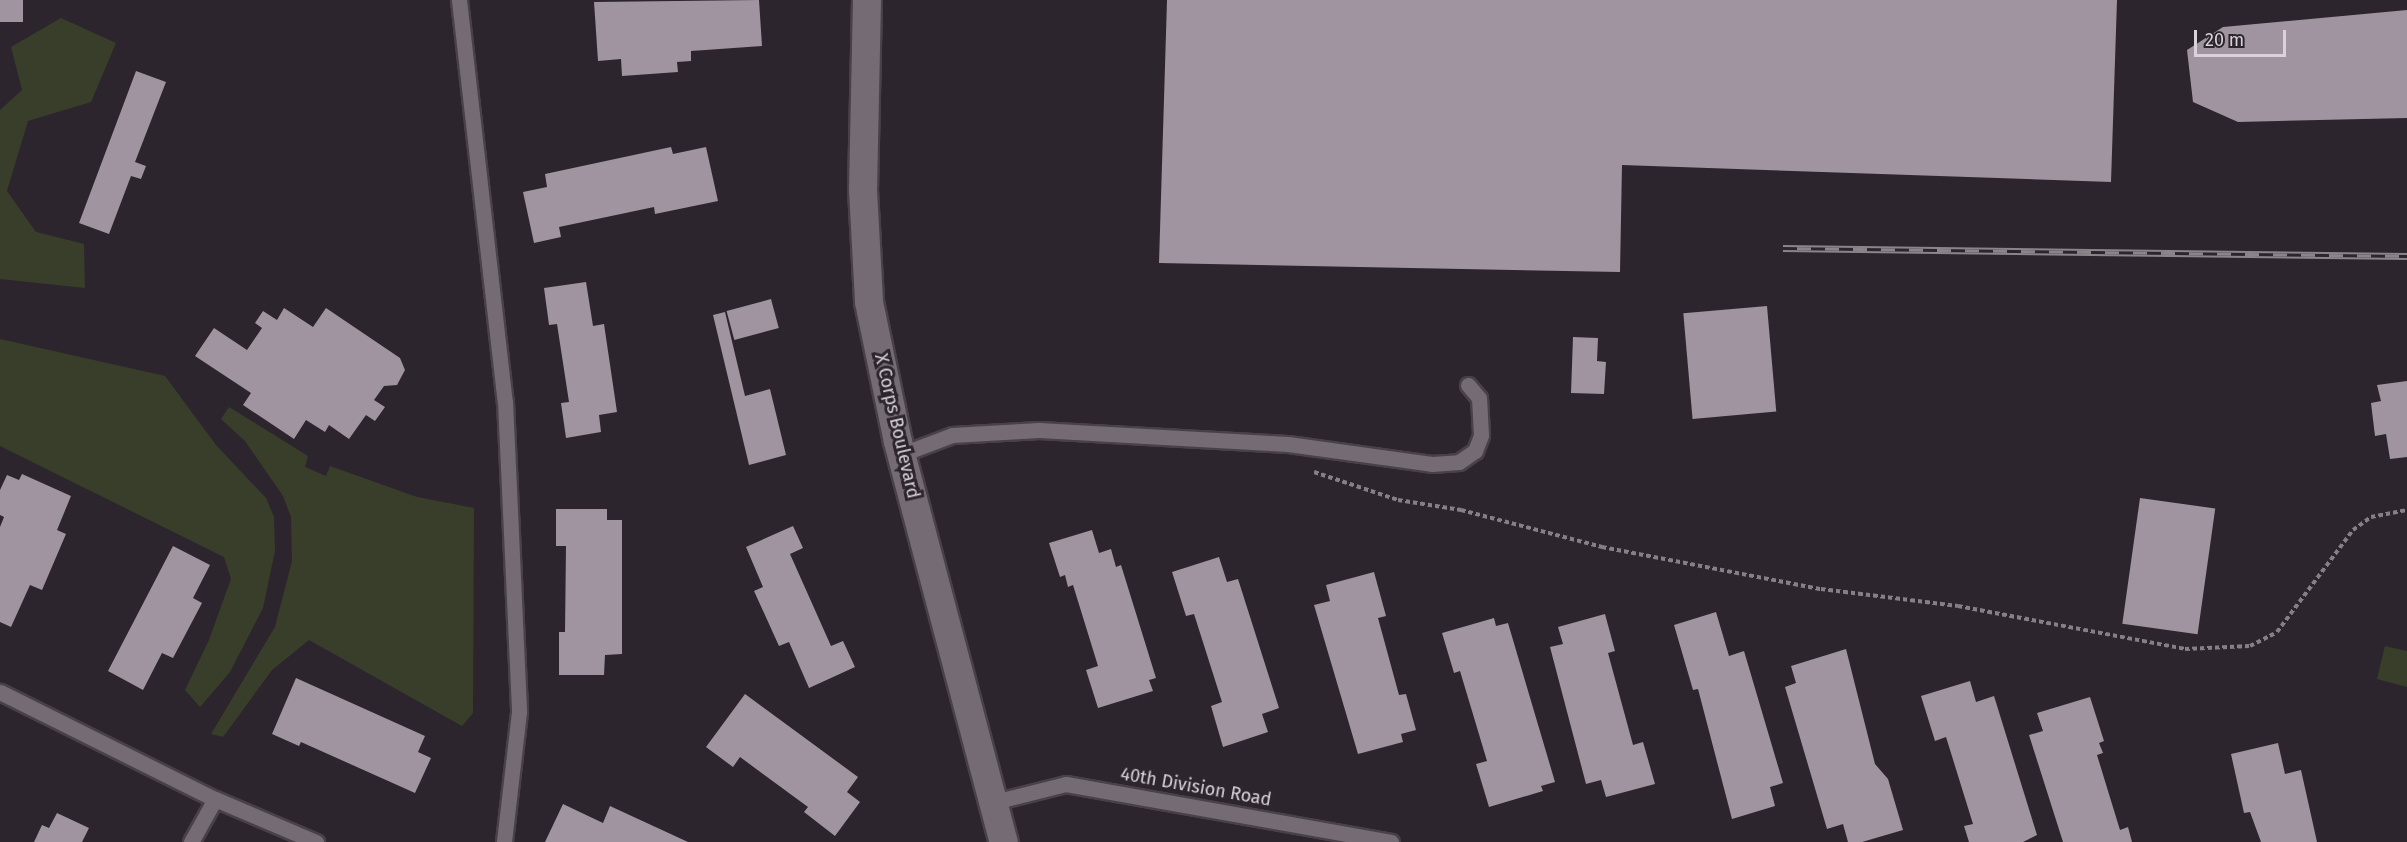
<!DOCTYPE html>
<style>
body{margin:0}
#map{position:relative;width:2407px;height:842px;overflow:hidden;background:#2d252e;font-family:"Fira Sans",sans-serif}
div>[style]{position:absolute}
.green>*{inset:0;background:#393e2b}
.building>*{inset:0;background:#9f949f;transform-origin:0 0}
.path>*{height:4px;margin-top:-2px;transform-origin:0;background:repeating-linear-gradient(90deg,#867f87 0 4.5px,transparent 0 7.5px)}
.roads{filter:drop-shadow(2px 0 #484149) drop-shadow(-2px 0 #484149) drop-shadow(0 2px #484149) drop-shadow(0 -2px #484149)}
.service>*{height:15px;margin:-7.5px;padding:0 7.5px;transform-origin:7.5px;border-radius:7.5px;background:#756b75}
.minor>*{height:28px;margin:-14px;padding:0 14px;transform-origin:14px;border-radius:14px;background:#756b75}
.rail>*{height:7px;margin-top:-3.5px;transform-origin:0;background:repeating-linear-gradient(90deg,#2d252e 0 14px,#8a848b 0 28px);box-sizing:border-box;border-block:2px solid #8a848b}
span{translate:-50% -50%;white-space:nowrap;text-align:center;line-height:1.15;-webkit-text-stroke:6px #2d252e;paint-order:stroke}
.street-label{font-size:18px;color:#d9d3d9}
.scale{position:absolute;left:2194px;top:30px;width:92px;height:27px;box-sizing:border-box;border:3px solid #d9d3d9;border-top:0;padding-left:8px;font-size:18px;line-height:21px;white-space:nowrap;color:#d9d3d9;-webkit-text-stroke:4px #2d252e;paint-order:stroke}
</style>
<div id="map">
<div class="green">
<i style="clip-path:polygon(61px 18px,116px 43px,91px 102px,28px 121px,7px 191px,36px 232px,84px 244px,85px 288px,0 279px,0 110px,22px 90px,11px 47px)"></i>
<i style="clip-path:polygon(0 339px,165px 376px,216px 445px,266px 498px,274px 517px,275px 551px,263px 608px,230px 672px,200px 707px,185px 690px,209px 640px,231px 579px,224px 557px,0 446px)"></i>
<i style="clip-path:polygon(229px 407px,308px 456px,305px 467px,326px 476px,330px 466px,417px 497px,474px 508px,473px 713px,462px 726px,309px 640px,272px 670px,223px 737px,211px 734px,275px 627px,292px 561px,291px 517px,283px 496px,245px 441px,221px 419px)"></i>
<i style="clip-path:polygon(2385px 646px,2407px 651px,2407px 687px,2377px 679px)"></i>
</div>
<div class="building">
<i style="left:0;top:0;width:23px;height:22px"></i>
<i style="clip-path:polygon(759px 0,762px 46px,691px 51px,691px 61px,677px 62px,678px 72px,622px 76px,621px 59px,598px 61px,594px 2px)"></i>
<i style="clip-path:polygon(1167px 0,2117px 0,2111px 182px,1622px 165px,1620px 272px,1159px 263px)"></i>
<i style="clip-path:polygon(2407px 10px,2407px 118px,2238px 122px,2193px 102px,2187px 50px,2223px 27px)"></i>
<i style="clip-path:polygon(136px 71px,166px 82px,135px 162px,146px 166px,141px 179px,131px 176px,109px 234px,79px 223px)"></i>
<i style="clip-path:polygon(671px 147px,673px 154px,706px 147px,718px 201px,655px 214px,654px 207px,559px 227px,561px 237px,534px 243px,523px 192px,547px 187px,545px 174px)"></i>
<i style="clip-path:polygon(586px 282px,593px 326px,604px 324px,617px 412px,599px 415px,601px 432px,566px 438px,561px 403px,569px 402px,557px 324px,549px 325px,544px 288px)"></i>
<i style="left:771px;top:299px;width:30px;height:46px;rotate:75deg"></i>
<i style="left:1767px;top:306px;width:106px;height:84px;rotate:85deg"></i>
<i style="clip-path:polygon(284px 308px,313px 327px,326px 308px,400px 358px,405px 370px,397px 385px,384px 386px,374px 400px,385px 407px,375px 421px,366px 415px,349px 439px,329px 425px,325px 432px,306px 420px,294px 439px,243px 405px,251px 393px,195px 356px,214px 328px,247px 350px,262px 328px,255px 323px,263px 311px,277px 320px)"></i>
<i style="clip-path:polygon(725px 312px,745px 396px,770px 389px,786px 455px,749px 465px,713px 315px)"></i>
<i style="clip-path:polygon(1573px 337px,1598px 338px,1597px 361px,1606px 362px,1604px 394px,1571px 393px)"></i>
<i style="clip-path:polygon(2407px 381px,2407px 457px,2390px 459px,2386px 434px,2375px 436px,2371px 403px,2381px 401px,2377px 385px)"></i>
<i style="clip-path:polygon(22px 474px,71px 496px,57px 530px,66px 534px,42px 590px,30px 585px,11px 627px,0 622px,0 527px,4px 517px,0 515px,0 490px,7px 475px,19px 480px)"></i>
<i style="left:2140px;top:498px;width:76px;height:127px;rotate:8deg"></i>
<i style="clip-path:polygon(556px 509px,607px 509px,607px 520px,622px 520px,622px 654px,605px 655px,604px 675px,559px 675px,559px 632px,565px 632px,566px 546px,556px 546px)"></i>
<i style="clip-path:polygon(793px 526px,803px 548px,790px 554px,831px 646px,843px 641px,855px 667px,809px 688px,789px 642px,779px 646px,754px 591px,763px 587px,746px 547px)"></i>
<i style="clip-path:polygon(1092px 530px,1099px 553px,1111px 549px,1116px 567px,1121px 565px,1156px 678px,1149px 680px,1153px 691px,1098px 708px,1086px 670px,1098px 666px,1073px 585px,1068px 587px,1065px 575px,1060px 577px,1049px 543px)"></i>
<i style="clip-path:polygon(173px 546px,210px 565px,193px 598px,202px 603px,173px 658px,162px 653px,143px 690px,108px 671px)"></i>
<i style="clip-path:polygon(1219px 557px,1227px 582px,1238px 579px,1279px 708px,1262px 714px,1268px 732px,1223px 747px,1211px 706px,1222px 702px,1194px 614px,1186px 616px,1172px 572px)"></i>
<i style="clip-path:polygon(1374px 572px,1386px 616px,1378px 618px,1399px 695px,1406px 694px,1416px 730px,1401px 734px,1403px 742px,1358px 754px,1314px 605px,1330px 601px,1326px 585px)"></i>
<i style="clip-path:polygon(1716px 612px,1729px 656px,1744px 651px,1783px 783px,1770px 787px,1775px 806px,1732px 819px,1698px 689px,1693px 690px,1674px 625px)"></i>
<i style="clip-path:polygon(1605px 614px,1615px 651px,1608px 653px,1633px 745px,1643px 742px,1655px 784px,1606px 797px,1601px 780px,1586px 784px,1550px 647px,1563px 644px,1558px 627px)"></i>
<i style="clip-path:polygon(1494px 618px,1496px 626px,1508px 623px,1555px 782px,1541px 786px,1543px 791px,1489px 807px,1476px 764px,1487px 761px,1460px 671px,1454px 673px,1442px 633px)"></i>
<i style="clip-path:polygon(1846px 649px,1875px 764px,1888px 779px,1903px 830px,1862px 842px,1848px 842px,1843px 824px,1827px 829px,1785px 687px,1796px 683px,1791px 666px)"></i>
<i style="clip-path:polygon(296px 678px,425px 736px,418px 752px,431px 758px,415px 793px,301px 742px,299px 746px,272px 734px)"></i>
<i style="clip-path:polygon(1970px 681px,1976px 702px,1994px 696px,2037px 835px,2023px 842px,1969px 842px,1964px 826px,1973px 824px,1946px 737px,1935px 741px,1921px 696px)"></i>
<i style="clip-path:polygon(745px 694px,858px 777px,847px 792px,860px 802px,835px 836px,804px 812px,808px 807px,740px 757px,733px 767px,706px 747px)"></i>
<i style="clip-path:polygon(2090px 697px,2104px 741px,2099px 743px,2103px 753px,2097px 755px,2120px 830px,2128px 827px,2132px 842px,2063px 842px,2029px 735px,2043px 731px,2037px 713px)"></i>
<i style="clip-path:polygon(2278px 743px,2285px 774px,2301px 770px,2317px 842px,2261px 842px,2250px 812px,2244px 813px,2231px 754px)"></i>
<i style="clip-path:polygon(563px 804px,603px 823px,610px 806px,688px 842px,545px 842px)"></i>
<i style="clip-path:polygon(57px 813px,89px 828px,82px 842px,34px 842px,42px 825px,49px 828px)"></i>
</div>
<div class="path">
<i style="left:1314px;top:472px;width:89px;rotate:18.4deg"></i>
<i style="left:1398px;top:500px;width:64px;rotate:9deg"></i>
<i style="left:1461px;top:510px;width:146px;rotate:14.7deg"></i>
<i style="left:1602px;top:547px;width:223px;rotate:10.9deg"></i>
<i style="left:1821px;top:589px;width:138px;rotate:7.1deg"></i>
<i style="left:1958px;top:606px;width:231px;rotate:10.7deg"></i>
<i style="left:2185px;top:649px;width:65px;rotate:-2.6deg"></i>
<i style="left:2250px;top:646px;width:30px;rotate:-27deg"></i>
<i style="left:2277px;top:632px;width:127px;rotate:-53.3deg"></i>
<i style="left:2353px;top:530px;width:22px;rotate:-36deg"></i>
<i style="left:2371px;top:517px;width:37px;rotate:-11deg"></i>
</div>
<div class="roads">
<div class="service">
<i style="left:459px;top:0;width:404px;rotate:83.5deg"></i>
<i style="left:505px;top:401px;width:311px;rotate:87.4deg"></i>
<i style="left:519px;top:712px;width:131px;rotate:96.6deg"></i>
<i style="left:902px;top:454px;width:53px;rotate:-20.8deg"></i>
<i style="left:952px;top:435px;width:87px;rotate:-3.3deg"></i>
<i style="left:1039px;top:430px;width:249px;rotate:3.2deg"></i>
<i style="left:1288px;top:444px;width:145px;rotate:7.9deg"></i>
<i style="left:1432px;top:464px;width:27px;rotate:-4deg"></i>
<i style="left:1459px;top:462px;width:19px;rotate:-35deg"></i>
<i style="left:1475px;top:451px;width:17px;rotate:-69deg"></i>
<i style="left:1481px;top:435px;width:37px;rotate:-93deg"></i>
<i style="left:1479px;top:398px;width:17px;rotate:-130deg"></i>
<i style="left:0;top:692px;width:240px;rotate:26.5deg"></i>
<i style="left:215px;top:799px;width:110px;rotate:23.1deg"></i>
<i style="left:994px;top:802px;width:74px;rotate:-14deg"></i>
<i style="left:1066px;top:784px;width:330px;rotate:10.1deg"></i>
<i style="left:191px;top:842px;width:49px;rotate:-60.8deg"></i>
</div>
<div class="minor">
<i style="left:867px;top:0;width:190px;rotate:91.2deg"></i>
<i style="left:863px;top:190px;width:112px;rotate:86.9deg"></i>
<i style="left:869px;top:302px;width:143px;rotate:78.3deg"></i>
<i style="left:898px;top:442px;width:414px;rotate:75.2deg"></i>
</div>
</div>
<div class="rail">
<i style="left:1783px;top:248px;width:624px;rotate:0.73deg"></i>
</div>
<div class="street-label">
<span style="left:897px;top:426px;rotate:77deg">X Corps Boulevard</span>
<span style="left:1196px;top:787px;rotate:10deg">40th Division Road</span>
</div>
<div class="scale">20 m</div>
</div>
